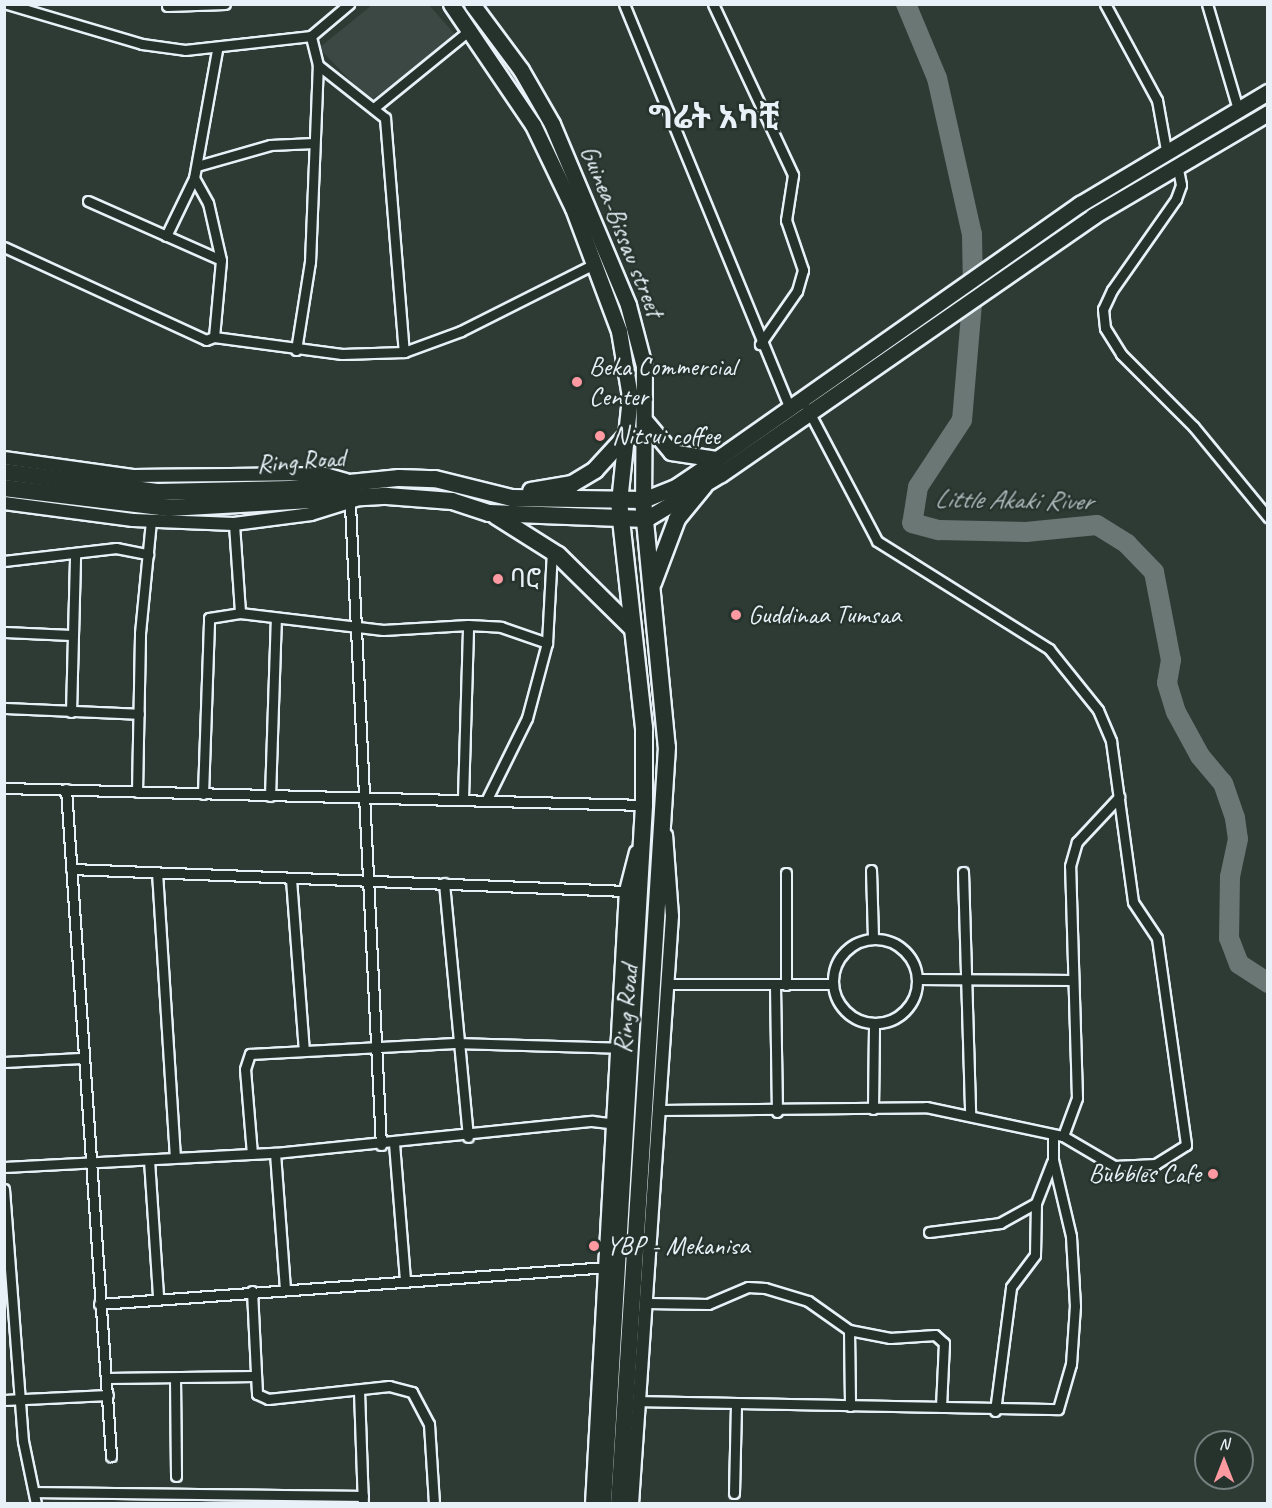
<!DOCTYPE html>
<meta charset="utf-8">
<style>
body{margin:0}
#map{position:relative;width:1272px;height:1508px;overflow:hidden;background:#2e3b35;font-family:Caveat,"Noto Sans Ethiopic",sans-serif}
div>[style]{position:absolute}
.built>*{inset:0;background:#3b4843}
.river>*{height:20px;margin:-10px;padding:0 10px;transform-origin:10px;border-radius:10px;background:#6b7775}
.roads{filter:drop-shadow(2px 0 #e8f1f8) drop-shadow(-2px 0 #e8f1f8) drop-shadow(0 2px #e8f1f8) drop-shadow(0 -2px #e8f1f8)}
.minor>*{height:9px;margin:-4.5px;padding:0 4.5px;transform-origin:4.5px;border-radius:4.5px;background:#26332d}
.minor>.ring{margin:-4.5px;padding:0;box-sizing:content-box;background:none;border:9px solid #26332d;border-radius:50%}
.tertiary>*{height:12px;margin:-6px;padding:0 6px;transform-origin:6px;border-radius:6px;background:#26332d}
.primary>*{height:15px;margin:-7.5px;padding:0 7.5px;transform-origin:7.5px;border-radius:7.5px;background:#26332d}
.trunk>*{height:16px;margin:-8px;padding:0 8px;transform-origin:8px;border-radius:8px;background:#26332d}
.dots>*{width:16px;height:16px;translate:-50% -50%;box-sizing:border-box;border:3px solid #26332d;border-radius:50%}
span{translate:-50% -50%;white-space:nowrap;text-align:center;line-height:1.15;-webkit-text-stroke:5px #26332d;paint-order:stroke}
.street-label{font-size:26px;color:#e8f1f8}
.poi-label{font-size:26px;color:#e8f1f8}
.left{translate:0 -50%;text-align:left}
.right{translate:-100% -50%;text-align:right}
.water-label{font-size:27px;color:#b0babd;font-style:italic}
.district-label{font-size:32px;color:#e8f1f8;font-weight:700}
.frame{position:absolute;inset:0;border:6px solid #e8f1f8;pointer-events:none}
.north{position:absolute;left:1194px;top:1430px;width:60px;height:60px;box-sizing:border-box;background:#26332d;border:2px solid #747f7e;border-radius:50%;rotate:0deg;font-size:16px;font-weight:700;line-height:24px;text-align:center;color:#e8f1f8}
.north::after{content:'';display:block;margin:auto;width:21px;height:27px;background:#ff9aa2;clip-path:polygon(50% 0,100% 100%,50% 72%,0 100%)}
</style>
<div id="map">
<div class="built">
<i style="clip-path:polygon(372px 5px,429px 5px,458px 38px,370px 101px,319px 48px)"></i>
</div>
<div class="river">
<i style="left:906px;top:4px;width:80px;rotate:67.3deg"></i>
<i style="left:937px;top:78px;width:160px;rotate:77.4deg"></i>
<i style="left:972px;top:234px;width:58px;rotate:89deg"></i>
<i style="left:973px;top:292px;width:128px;rotate:94.9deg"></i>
<i style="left:962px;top:420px;width:80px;rotate:123.3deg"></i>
<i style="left:918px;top:487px;width:36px;rotate:99deg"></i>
<i style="left:912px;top:523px;width:28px;rotate:15deg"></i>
<i style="left:939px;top:530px;width:87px;rotate:1.3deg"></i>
<i style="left:1026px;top:532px;width:71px;rotate:-5.6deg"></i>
<i style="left:1097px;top:525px;width:36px;rotate:32deg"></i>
<i style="left:1127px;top:544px;width:39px;rotate:46deg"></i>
<i style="left:1154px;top:572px;width:90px;rotate:79.1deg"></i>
<i style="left:1171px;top:660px;width:23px;rotate:100deg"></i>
<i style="left:1167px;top:683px;width:30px;rotate:73deg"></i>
<i style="left:1176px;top:712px;width:50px;rotate:61.4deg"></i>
<i style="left:1200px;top:756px;width:35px;rotate:50deg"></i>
<i style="left:1223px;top:783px;width:37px;rotate:71deg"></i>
<i style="left:1235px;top:818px;width:21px;rotate:82deg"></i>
<i style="left:1238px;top:839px;width:39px;rotate:102deg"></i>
<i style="left:1230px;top:877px;width:61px;rotate:90.9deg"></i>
<i style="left:1229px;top:938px;width:28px;rotate:69deg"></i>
<i style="left:1239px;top:964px;width:35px;rotate:33deg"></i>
</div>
<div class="roads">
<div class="minor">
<i style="left:7px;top:4px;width:141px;rotate:16.5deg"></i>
<i style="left:142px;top:44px;width:43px;rotate:7.9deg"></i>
<i style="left:185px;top:50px;width:127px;rotate:-6.3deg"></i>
<i style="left:311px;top:36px;width:50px;rotate:-40.1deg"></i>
<i style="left:624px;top:4px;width:435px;rotate:67.7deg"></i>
<i style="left:713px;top:4px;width:189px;rotate:64.9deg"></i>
<i style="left:793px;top:175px;width:46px;rotate:98.8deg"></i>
<i style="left:786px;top:220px;width:53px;rotate:71.2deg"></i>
<i style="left:803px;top:270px;width:22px;rotate:106deg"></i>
<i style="left:797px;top:291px;width:65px;rotate:124.9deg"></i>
<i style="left:1105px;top:4px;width:109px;rotate:61.6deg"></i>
<i style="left:1157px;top:100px;width:51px;rotate:79.8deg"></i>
<i style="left:1207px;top:4px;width:109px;rotate:73.6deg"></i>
<i style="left:167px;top:6px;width:58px;rotate:-2deg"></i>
<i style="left:318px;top:65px;width:85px;rotate:38.3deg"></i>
<i style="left:385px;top:118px;width:235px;rotate:85.4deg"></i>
<i style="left:375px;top:107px;width:124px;rotate:-39.1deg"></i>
<i style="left:1177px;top:164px;width:21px;rotate:79deg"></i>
<i style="left:1181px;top:185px;width:15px;rotate:110deg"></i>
<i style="left:1176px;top:199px;width:111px;rotate:125.1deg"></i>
<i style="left:1112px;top:290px;width:21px;rotate:115deg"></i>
<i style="left:1103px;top:309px;width:19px;rotate:84deg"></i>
<i style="left:1105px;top:328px;width:31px;rotate:58deg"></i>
<i style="left:1121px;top:354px;width:103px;rotate:45deg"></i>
<i style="left:1194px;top:427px;width:117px;rotate:50.6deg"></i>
<i style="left:197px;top:166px;width:76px;rotate:-16deg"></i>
<i style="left:270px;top:145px;width:44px;rotate:-2.6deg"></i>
<i style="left:88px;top:201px;width:145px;rotate:23.9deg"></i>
<i style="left:166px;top:236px;width:64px;rotate:-64.2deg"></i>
<i style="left:194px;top:178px;width:130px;rotate:-79.8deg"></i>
<i style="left:4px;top:247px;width:222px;rotate:24.7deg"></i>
<i style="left:206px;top:340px;width:9px;rotate:-21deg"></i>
<i style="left:214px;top:337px;width:77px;rotate:-84.8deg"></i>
<i style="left:221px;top:260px;width:58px;rotate:-102.8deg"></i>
<i style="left:208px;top:203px;width:29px;rotate:-119deg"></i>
<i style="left:214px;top:337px;width:129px;rotate:7.6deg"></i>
<i style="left:342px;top:354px;width:62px;rotate:-1.8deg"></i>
<i style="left:404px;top:352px;width:61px;rotate:-20.2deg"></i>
<i style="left:461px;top:331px;width:149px;rotate:-26.7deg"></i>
<i style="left:296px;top:350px;width:89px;rotate:-81deg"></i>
<i style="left:310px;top:262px;width:197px;rotate:-87.7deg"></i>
<i style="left:318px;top:65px;width:30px;rotate:-104deg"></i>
<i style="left:807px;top:408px;width:150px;rotate:62.2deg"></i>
<i style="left:877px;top:541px;width:203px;rotate:32.1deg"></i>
<i style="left:1049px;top:649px;width:78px;rotate:51.2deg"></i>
<i style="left:1098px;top:710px;width:34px;rotate:67deg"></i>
<i style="left:1111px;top:741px;width:162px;rotate:82.2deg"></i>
<i style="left:1133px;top:902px;width:43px;rotate:56.3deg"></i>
<i style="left:1157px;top:938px;width:209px;rotate:82deg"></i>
<i style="left:1186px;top:1145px;width:36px;rotate:148deg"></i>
<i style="left:1156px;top:1164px;width:42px;rotate:177.3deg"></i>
<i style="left:1114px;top:1166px;width:59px;rotate:-149.5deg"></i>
<i style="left:350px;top:505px;width:641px;rotate:87.23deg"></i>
<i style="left:234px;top:524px;width:89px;rotate:86.1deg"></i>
<i style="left:4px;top:561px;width:113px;rotate:-6.6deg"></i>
<i style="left:116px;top:548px;width:33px;rotate:11deg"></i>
<i style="left:4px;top:632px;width:68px;rotate:2.5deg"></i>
<i style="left:4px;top:708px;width:135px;rotate:2.5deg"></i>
<i style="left:71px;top:712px;width:155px;rotate:-88.5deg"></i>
<i style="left:4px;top:788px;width:640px;rotate:1.52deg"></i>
<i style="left:66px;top:789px;width:669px;rotate:86.14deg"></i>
<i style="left:137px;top:792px;width:159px;rotate:-88.9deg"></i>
<i style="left:140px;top:633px;width:114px;rotate:-84.4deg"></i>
<i style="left:203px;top:794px;width:176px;rotate:-88deg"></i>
<i style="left:209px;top:618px;width:31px;rotate:-9deg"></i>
<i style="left:240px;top:613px;width:144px;rotate:6.8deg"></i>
<i style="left:383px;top:630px;width:85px;rotate:-3.4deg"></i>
<i style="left:468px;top:625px;width:33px;rotate:3deg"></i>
<i style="left:501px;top:627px;width:49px;rotate:19.2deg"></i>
<i style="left:270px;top:796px;width:178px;rotate:-88.1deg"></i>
<i style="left:463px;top:798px;width:173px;rotate:-88.3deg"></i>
<i style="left:487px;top:799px;width:90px;rotate:-63.7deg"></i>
<i style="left:527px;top:718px;width:78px;rotate:-75.1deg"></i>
<i style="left:547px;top:643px;width:91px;rotate:-86.9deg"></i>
<i style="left:71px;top:869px;width:555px;rotate:2.27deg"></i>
<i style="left:871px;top:870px;width:68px;rotate:88.3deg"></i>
<i style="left:157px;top:872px;width:286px;rotate:86.4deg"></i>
<i style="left:963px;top:872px;width:242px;rotate:88.3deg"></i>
<i style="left:291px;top:879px;width:172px;rotate:85.7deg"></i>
<i style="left:444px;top:883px;width:255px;rotate:84.6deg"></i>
<i class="ring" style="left:833px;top:939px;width:75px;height:75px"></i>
<i style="left:918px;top:979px;width:155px;rotate:0.4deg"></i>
<i style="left:667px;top:984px;width:165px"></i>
<i style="left:775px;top:985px;width:127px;rotate:89.1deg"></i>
<i style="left:786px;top:985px;width:112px;rotate:-90deg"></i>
<i style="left:4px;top:1062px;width:77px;rotate:-3deg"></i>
<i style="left:873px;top:1109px;width:85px;rotate:-89.3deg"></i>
<i style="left:661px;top:1110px;width:265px;rotate:-0.6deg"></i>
<i style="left:926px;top:1107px;width:140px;rotate:12deg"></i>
<i style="left:1063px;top:1136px;width:40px;rotate:-69.8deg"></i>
<i style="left:1077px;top:1098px;width:232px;rotate:-91.7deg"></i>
<i style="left:1070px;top:866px;width:25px;rotate:-74deg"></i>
<i style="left:1077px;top:842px;width:62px;rotate:-47deg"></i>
<i style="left:394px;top:1143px;width:138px;rotate:85.4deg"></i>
<i style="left:275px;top:1153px;width:135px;rotate:85.8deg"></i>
<i style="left:252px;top:1154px;width:85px;rotate:-94.7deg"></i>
<i style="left:245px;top:1069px;width:16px;rotate:-72deg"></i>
<i style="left:250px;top:1054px;width:205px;rotate:-3.1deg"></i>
<i style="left:455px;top:1043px;width:164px;rotate:1.7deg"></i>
<i style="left:149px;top:1160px;width:137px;rotate:86.2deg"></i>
<i style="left:4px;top:1167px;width:271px;rotate:-3deg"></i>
<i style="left:275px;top:1153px;width:319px;rotate:-5.8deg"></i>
<i style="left:592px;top:1121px;width:23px;rotate:7deg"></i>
<i style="left:4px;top:1189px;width:253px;rotate:85.7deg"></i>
<i style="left:23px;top:1441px;width:64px;rotate:78.3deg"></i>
<i style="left:929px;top:1232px;width:72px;rotate:-7.2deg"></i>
<i style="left:1000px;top:1223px;width:41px;rotate:-29.1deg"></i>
<i style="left:252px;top:1291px;width:103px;rotate:87.2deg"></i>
<i style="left:257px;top:1394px;width:12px;rotate:24deg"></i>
<i style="left:268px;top:1399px;width:122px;rotate:-6.1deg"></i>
<i style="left:389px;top:1386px;width:24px;rotate:15deg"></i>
<i style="left:412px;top:1392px;width:36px;rotate:62deg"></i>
<i style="left:429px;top:1424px;width:80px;rotate:86.4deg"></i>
<i style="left:648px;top:1303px;width:60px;rotate:1deg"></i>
<i style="left:708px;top:1304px;width:43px;rotate:-23deg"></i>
<i style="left:748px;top:1287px;width:17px;rotate:3deg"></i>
<i style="left:765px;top:1288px;width:45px;rotate:16.8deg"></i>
<i style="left:808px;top:1301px;width:50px;rotate:35.3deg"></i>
<i style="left:849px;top:1330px;width:42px;rotate:11deg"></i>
<i style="left:890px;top:1338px;width:45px;rotate:-3.8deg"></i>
<i style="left:935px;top:1335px;width:12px;rotate:42deg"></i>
<i style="left:944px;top:1343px;width:64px;rotate:92.7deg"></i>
<i style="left:99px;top:1304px;width:510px;rotate:-4.16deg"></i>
<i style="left:849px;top:1330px;width:76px;rotate:89.2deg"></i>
<i style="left:107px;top:1378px;width:148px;rotate:-0.8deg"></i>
<i style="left:175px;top:1378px;width:98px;rotate:89.4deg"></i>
<i style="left:359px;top:1391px;width:113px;rotate:88deg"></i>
<i style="left:4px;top:1400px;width:104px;rotate:-2.8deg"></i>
<i style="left:638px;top:1401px;width:420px;rotate:1.1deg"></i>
<i style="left:1058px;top:1409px;width:47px;rotate:-73.9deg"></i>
<i style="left:1071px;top:1364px;width:58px;rotate:-86.1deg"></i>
<i style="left:1075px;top:1306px;width:70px;rotate:-93.3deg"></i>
<i style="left:1071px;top:1236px;width:78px;rotate:-103.3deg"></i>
<i style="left:1053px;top:1160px;width:23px;rotate:-90deg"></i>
<i style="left:995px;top:1411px;width:125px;rotate:-82.6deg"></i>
<i style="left:1011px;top:1287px;width:40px;rotate:-53deg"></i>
<i style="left:1035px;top:1255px;width:52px;rotate:-88.9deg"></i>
<i style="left:1036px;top:1203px;width:44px;rotate:-68.7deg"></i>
<i style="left:34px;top:1492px;width:329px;rotate:0.7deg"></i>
<i style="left:734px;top:1493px;width:90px;rotate:-88.7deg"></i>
</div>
<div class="tertiary">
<i style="left:4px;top:458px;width:130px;rotate:7.9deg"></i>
<i style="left:133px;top:476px;width:192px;rotate:-0.6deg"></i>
<i style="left:325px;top:474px;width:22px;rotate:16deg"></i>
<i style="left:4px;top:503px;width:130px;rotate:7.5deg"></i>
<i style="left:133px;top:520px;width:101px;rotate:2.3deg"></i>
<i style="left:234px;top:524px;width:78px;rotate:-7.4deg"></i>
<i style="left:311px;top:514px;width:47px;rotate:-17.3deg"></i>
<i style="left:592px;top:1504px;width:614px;rotate:-86.83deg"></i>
<i style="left:626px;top:891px;width:40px;rotate:-75.6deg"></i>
<i style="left:632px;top:1504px;width:589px;rotate:-86.11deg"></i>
<i style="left:672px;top:916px;width:81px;rotate:-94.2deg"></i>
</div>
<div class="primary">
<i style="left:451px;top:4px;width:146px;rotate:55.9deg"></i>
<i style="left:533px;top:125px;width:92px;rotate:64.3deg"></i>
<i style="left:573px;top:208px;width:131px;rotate:69.5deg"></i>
<i style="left:619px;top:331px;width:67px;rotate:80.5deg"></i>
<i style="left:630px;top:397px;width:106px;rotate:96deg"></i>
<i style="left:472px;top:4px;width:82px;rotate:53.4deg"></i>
<i style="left:521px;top:70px;width:62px;rotate:60.1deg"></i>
<i style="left:552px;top:124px;width:196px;rotate:67.2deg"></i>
<i style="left:628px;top:305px;width:63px;rotate:75.3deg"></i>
<i style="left:644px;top:366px;width:134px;rotate:90.4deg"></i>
<i style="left:643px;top:500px;width:37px;rotate:-22deg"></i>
<i style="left:677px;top:486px;width:48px;rotate:-34deg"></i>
<i style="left:717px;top:459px;width:444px;rotate:-35.1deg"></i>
<i style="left:1080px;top:204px;width:219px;rotate:-30.8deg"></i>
<i style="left:646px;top:422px;width:39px;rotate:50deg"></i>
<i style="left:671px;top:452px;width:47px;rotate:8.7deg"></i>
<i style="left:646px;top:519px;width:87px;rotate:-31deg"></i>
<i style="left:721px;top:474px;width:453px;rotate:-34.7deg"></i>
<i style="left:1093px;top:216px;width:203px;rotate:-30.5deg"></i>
</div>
<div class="trunk">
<i style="left:4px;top:472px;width:156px;rotate:7.4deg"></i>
<i style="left:159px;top:492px;width:131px;rotate:-1.3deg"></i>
<i style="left:290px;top:489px;width:110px;rotate:-5.8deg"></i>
<i style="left:399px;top:478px;width:36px;rotate:2deg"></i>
<i style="left:435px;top:479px;width:79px;rotate:13.9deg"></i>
<i style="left:512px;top:498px;width:131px;rotate:0.9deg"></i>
<i style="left:643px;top:500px;width:248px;rotate:84.5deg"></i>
<i style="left:667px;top:747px;width:759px;rotate:93.63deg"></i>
<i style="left:4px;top:488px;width:166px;rotate:6.9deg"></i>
<i style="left:169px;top:508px;width:218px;rotate:-3.2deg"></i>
<i style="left:387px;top:496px;width:65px;rotate:4.4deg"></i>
<i style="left:452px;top:501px;width:39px;rotate:18deg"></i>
<i style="left:489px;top:513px;width:157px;rotate:2.2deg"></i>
<i style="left:531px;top:491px;width:42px;rotate:-9.7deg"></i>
<i style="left:572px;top:484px;width:27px;rotate:-31deg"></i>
<i style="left:595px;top:470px;width:49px;rotate:-47.5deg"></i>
<i style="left:496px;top:516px;width:73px;rotate:32.2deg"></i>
<i style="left:558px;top:555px;width:103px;rotate:44.6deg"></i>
<i style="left:653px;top:583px;width:68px;rotate:-69.4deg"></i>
<i style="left:677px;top:519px;width:43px;rotate:-50.7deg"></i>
<i style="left:603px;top:1504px;width:700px;rotate:-86.64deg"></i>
<i style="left:644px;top:805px;width:77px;rotate:-90deg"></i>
<i style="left:644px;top:728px;width:227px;rotate:-96.3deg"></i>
</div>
</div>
<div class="dots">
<i style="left:577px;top:382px;background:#ff9aa2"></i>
<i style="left:600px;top:436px;background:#ff9aa2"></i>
<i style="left:498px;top:579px;background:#ff9aa2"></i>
<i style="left:736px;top:615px;background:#ff9aa2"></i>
<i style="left:1213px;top:1174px;background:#ff9aa2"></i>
<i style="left:594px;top:1246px;background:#ff9aa2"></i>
</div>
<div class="street-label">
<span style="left:622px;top:231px;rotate:68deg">Guinea-Bissau street</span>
<span style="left:301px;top:461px;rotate:-5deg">Ring Road</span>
<span style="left:626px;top:1009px;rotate:-86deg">Ring Road</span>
</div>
<div class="poi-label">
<span class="left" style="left:589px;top:382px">Beka Commercial<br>Center</span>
<span class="left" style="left:612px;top:436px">Nitsui coffee</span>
<span class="left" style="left:510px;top:579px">ባሮ</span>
<span class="left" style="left:748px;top:615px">Guddinaa Tumsaa</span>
<span class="right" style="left:1201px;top:1174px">Bubbles Cafe</span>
<span class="left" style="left:606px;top:1246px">YBP - Mekanisa</span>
</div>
<div class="water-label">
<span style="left:1013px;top:500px;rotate:1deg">Little Akaki River</span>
</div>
<div class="district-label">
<span style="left:714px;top:118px">ግሬት አካቺ</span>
</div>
<div class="frame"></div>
<div class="north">N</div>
</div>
